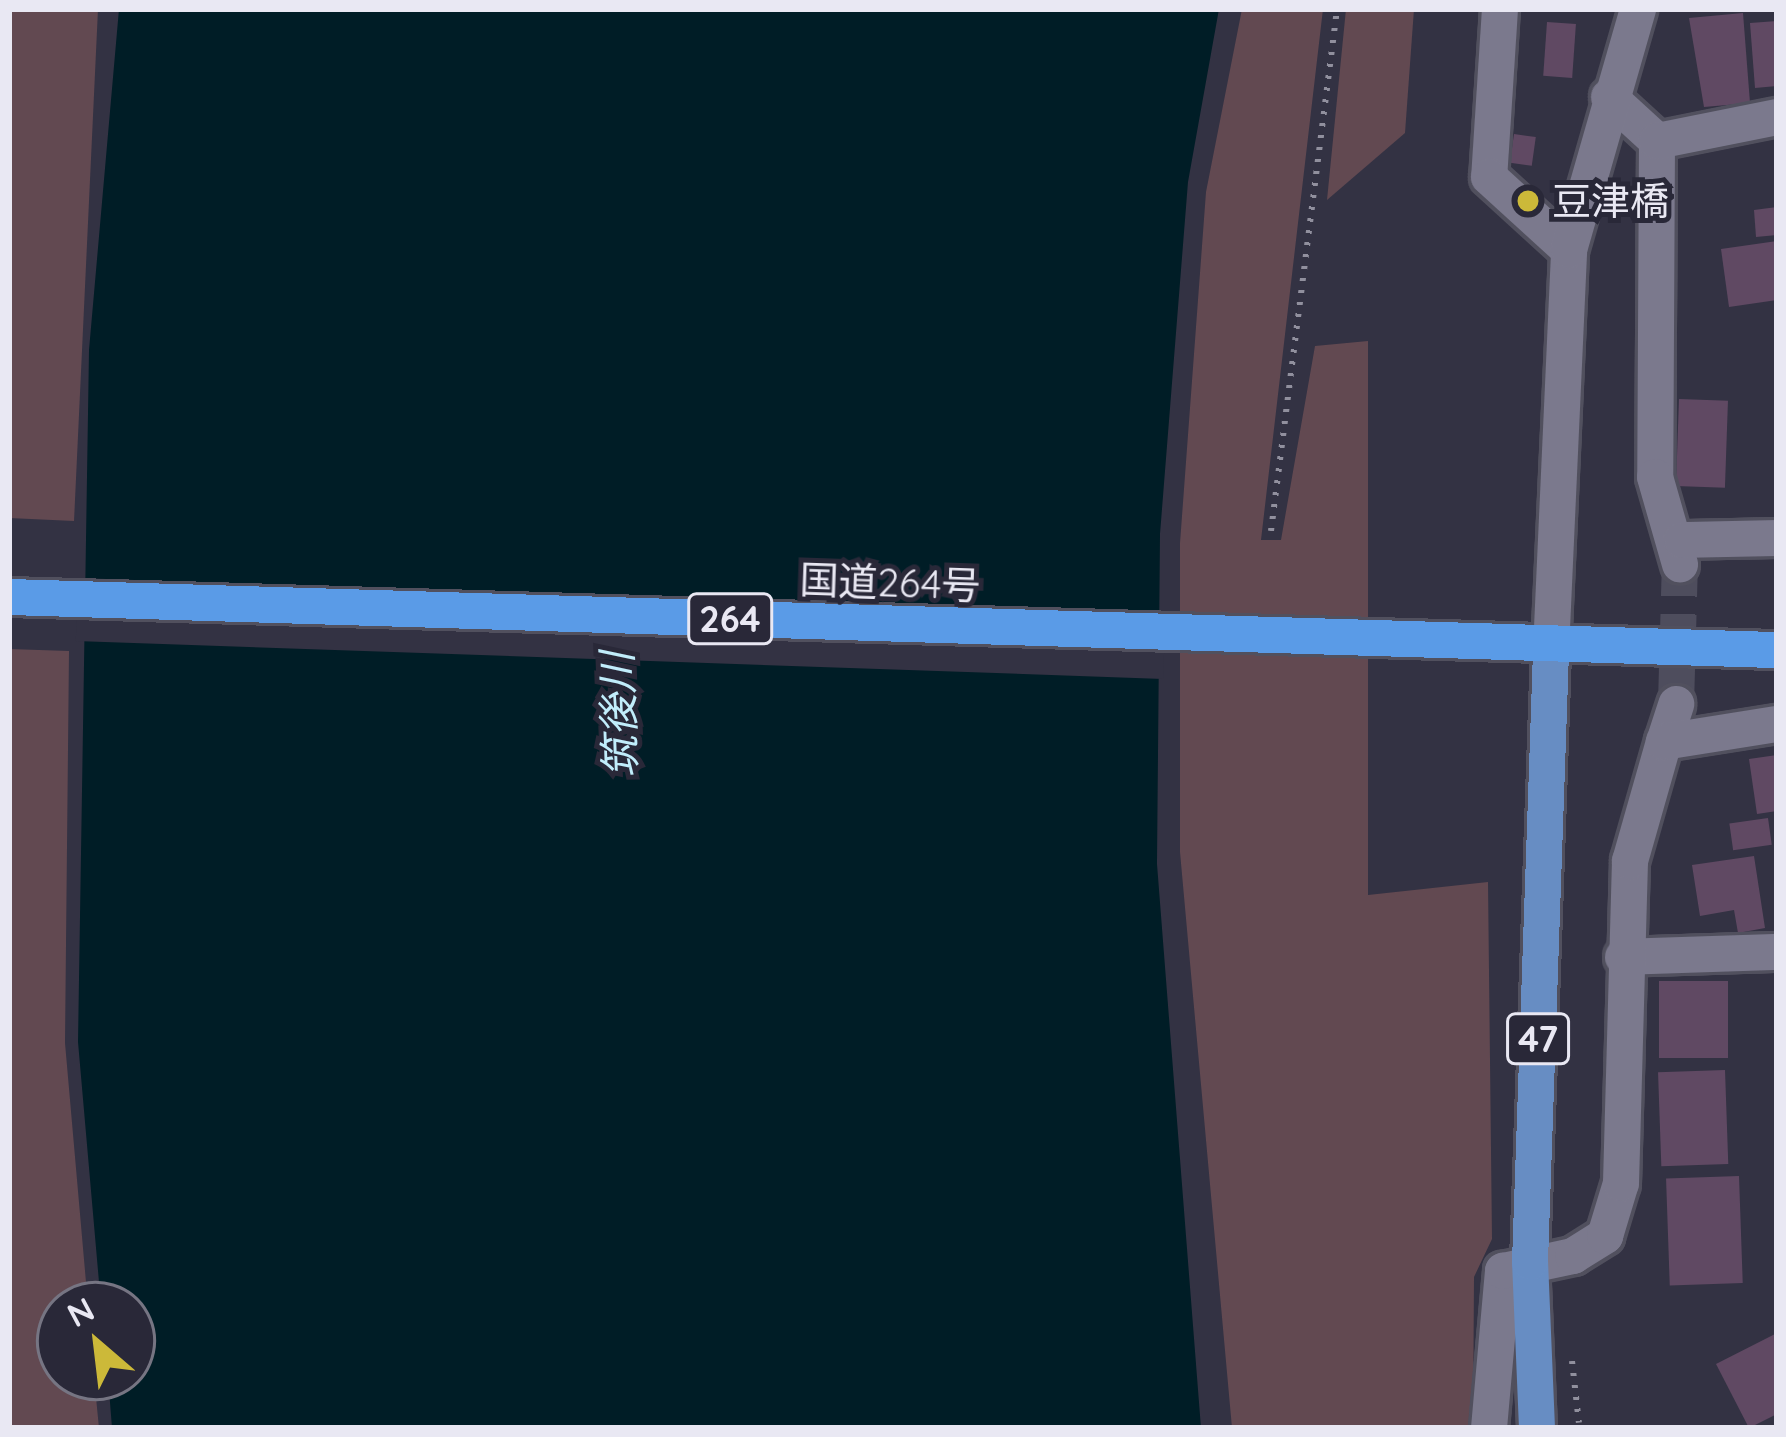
<!DOCTYPE html>
<meta charset="utf-8">
<style>
body{margin:0}
#map{position:relative;width:1786px;height:1437px;overflow:hidden;background:#333243;font-family:Quicksand,"Noto Sans JP",sans-serif}
div>[style]{position:absolute}
.green>*{inset:0;background:#624951}
.water>*{inset:0;background:#001d26}
.pier>*{inset:0;background:#333243;transform-origin:0 0}
.building>*{inset:0;background:#604963;transform-origin:0 0}
.minor-tunnel>*{height:36px;margin-top:-18px;transform-origin:0;background:repeating-linear-gradient(90deg,#4e4d5d 0 36px,transparent 0 54px)}
.path>*{height:6px;margin-top:-3px;transform-origin:0;background:repeating-linear-gradient(90deg,#91909e 0 3px,transparent 0 12px)}
.roads{filter:drop-shadow(3px 0 #51505e) drop-shadow(-3px 0 #51505e) drop-shadow(0 3px #51505e) drop-shadow(0 -3px #51505e)}
.minor>*{height:36px;margin:-18px;padding:0 18px;transform-origin:18px;border-radius:18px;background:#7b798d}
.major>*{height:36px;margin:-18px;padding:0 18px;transform-origin:18px;border-radius:18px;background:#678dc3}
.highway>*{height:36px;margin:-18px;padding:0 18px;transform-origin:18px;border-radius:18px;background:#5a9be7}
.dots>*{width:33px;height:33px;translate:-50% -50%;box-sizing:border-box;border:6px solid #292838;border-radius:50%}
span{translate:-50% -50%;white-space:nowrap;text-align:center;line-height:1.15;-webkit-text-stroke:10px #292838;paint-order:stroke}
.shield-label span{padding:3px 9px;background:#292838;border:3px solid;border-radius:9px;-webkit-text-stroke-width:0}
.shield-label{font-size:36px;color:#e9e8f3;font-weight:700}
.poi-label{font-size:39px;color:#e9e8f3}
.left{translate:0 -50%;text-align:left}
.street-label{font-size:39px;color:#e9e8f3}
.water-label{font-size:42px;color:#c1edfb;font-style:italic}
.frame{position:absolute;inset:0;border:12px solid #e9e8f3;pointer-events:none}
.north{position:absolute;left:36px;top:1281px;width:120px;height:120px;box-sizing:border-box;background:#292838;border:3px solid #767583;border-radius:50%;rotate:332deg;font-size:33px;font-weight:700;line-height:48px;text-align:center;color:#e9e8f3}
.north::after{content:'';display:block;margin:auto;width:42px;height:54px;background:#ccb939;clip-path:polygon(50% 0,100% 100%,50% 72%,0 100%)}
</style>
<div id="map">
<div class="green">
<i style="clip-path:polygon(9px 9px,98px 9px,74px 521px,9px 518px)"></i>
<i style="clip-path:polygon(1242px 9px,1323px 9px,1261px 540px,1281px 540px,1315px 346px,1368px 341px,1368px 895px,1488px 882px,1492px 1239px,1474px 1277px,1473px 1428px,1232px 1428px,1180px 852px,1180px 543px,1206px 192px)"></i>
<i style="clip-path:polygon(1346px 9px,1414px 9px,1405px 133px,1327px 200px)"></i>
<i style="clip-path:polygon(9px 649px,69px 651px,65px 1043px,88px 1305px,60px 1305px,60px 1377px,94px 1377px,99px 1428px,9px 1428px)"></i>
</div>
<div class="water">
<i style="clip-path:polygon(119px 9px,1219px 9px,1188px 182px,1160px 534px,1157px 864px,1201px 1428px,112px 1428px,108px 1377px,132px 1377px,132px 1305px,101px 1305px,78px 1042px,89px 350px)"></i>
</div>
<div class="pier">
<i style="left:78px;top:578px;width:1088px;height:63px;rotate:2deg"></i>
</div>
<div class="building">
<i style="clip-path:polygon(1743px 13px,1750px 103px,1704px 107px,1689px 18px)"></i>
<i style="clip-path:polygon(1777px 21px,1777px 86px,1755px 88px,1750px 23px)"></i>
<i style="left:1547px;top:22px;width:29px;height:54px;rotate:4deg"></i>
<i style="left:1514px;top:134px;width:22px;height:29px;rotate:8deg"></i>
<i style="clip-path:polygon(1777px 207px,1777px 235px,1756px 237px,1754px 210px)"></i>
<i style="clip-path:polygon(1777px 241px,1777px 300px,1729px 307px,1721px 249px)"></i>
<i style="left:1679px;top:399px;width:49px;height:87px;rotate:2deg"></i>
<i style="clip-path:polygon(1777px 755px,1777px 811px,1757px 814px,1749px 759px)"></i>
<i style="left:1768px;top:818px;width:27px;height:39px;rotate:82deg"></i>
<i style="clip-path:polygon(1754px 856px,1765px 928px,1738px 933px,1734px 910px,1700px 916px,1692px 865px)"></i>
<i style="left:1728px;top:981px;width:77px;height:69px;rotate:90deg"></i>
<i style="left:1725px;top:1070px;width:94px;height:67px;rotate:88deg"></i>
<i style="left:1739px;top:1176px;width:107px;height:73px;rotate:88deg"></i>
<i style="clip-path:polygon(1777px 1333px,1777px 1414px,1749px 1428px,1716px 1364px)"></i>
</div>
<div class="minor-tunnel">
<i style="left:1676px;top:704px;width:140px;rotate:-88.4deg"></i>
</div>
<div class="path">
<i style="left:1271px;top:531px;width:526px;rotate:-82.79deg"></i>
<i style="left:1572px;top:1361px;width:62px;rotate:83.6deg"></i>
</div>
<div class="roads">
<div class="minor">
<i style="left:1500px;top:9px;width:168px;rotate:93.7deg"></i>
<i style="left:1489px;top:177px;width:108px;rotate:42.4deg"></i>
<i style="left:1609px;top:97px;width:65px;rotate:42.5deg"></i>
<i style="left:1657px;top:141px;width:336px;rotate:90.3deg"></i>
<i style="left:1655px;top:477px;width:91px;rotate:74deg"></i>
<i style="left:1657px;top:141px;width:122px;rotate:-11.3deg"></i>
<i style="left:1682px;top:540px;width:95px;rotate:-1.2deg"></i>
<i style="left:1551px;top:650px;width:400px;rotate:-87.4deg"></i>
<i style="left:1569px;top:250px;width:251px;rotate:-74deg"></i>
<i style="left:1664px;top:742px;width:40px;rotate:-72deg"></i>
<i style="left:1623px;top:957px;width:154px;rotate:-1.9deg"></i>
<i style="left:1489px;top:1428px;width:158px;rotate:-84.9deg"></i>
<i style="left:1503px;top:1271px;width:72px;rotate:-12.1deg"></i>
<i style="left:1573px;top:1256px;width:38px;rotate:-32deg"></i>
<i style="left:1605px;top:1236px;width:55px;rotate:-73.2deg"></i>
<i style="left:1621px;top:1183px;width:322px;rotate:-88.4deg"></i>
<i style="left:1630px;top:861px;width:124px;rotate:-74.1deg"></i>
<i style="left:1664px;top:742px;width:114px;rotate:-9.1deg"></i>
</div>
<div class="major">
<i style="left:1537px;top:1428px;width:166px;rotate:-92.4deg"></i>
<i style="left:1530px;top:1262px;width:612px;rotate:-88.03deg"></i>
</div>
<div class="highway">
<i style="left:9px;top:597px;width:1769px;rotate:1.72deg"></i>
</div>
</div>
<div class="dots">
<i style="left:1528px;top:201px;background:#ccb939"></i>
</div>
<div class="shield-label">
<span style="left:730px;top:619px">264</span>
<span style="left:1538px;top:1039px">47</span>
</div>
<div class="poi-label">
<span class="left" style="left:1552px;top:201px">豆津橋</span>
</div>
<div class="street-label">
<span style="left:890px;top:583px;rotate:2deg">国道264号</span>
</div>
<div class="water-label">
<span style="left:619px;top:715px;rotate:-92deg">筑後川</span>
</div>
<div class="frame"></div>
<div class="north">N</div>
</div>
